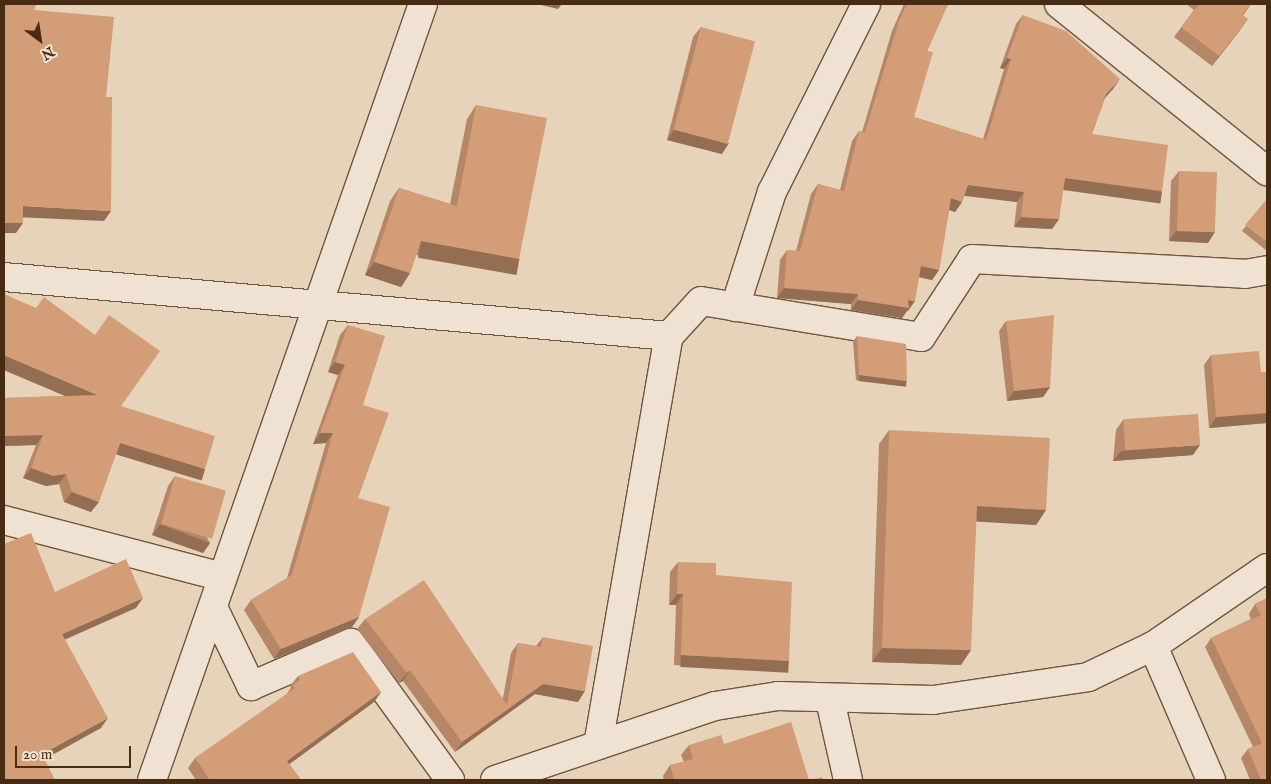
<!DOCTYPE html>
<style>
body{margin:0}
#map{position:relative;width:1271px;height:784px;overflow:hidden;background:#e6d3ba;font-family:"IM FELL English",serif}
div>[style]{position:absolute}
.roads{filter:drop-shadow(1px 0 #6f553c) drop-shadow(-1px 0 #6f553c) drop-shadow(0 1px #6f553c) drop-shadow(0 -1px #6f553c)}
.minor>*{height:28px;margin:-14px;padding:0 14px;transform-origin:14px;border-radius:14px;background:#efe2d2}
.wall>*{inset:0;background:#b58766}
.shaded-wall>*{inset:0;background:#946e53;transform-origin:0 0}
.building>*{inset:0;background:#d39d77;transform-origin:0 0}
span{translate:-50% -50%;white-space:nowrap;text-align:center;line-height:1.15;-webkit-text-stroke:4px #efe2d2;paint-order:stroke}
.frame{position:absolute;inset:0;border:5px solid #472b12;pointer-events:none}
.north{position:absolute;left:15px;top:15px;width:50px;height:50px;-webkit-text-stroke:4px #efe2d2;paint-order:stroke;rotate:149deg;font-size:14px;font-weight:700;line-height:20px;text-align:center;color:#472b12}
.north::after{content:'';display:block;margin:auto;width:18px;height:22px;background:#472b12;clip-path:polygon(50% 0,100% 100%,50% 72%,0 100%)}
.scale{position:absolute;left:15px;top:746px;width:116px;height:22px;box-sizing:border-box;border:2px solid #472b12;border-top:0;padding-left:6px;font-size:15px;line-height:18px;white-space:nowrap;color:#472b12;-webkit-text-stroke:4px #efe2d2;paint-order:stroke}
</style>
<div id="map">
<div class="roads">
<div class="minor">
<i style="left:1059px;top:4px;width:267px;rotate:38.8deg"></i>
<i style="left:4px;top:277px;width:668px;rotate:5.07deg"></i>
<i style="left:735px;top:307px;width:121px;rotate:-72.2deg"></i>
<i style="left:772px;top:192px;width:210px;rotate:-63.4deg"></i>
<i style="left:4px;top:520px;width:226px;rotate:14.6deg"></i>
<i style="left:213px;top:607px;width:88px;rotate:64.3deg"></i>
<i style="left:251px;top:686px;width:109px;rotate:-23.3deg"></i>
<i style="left:351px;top:643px;width:169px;rotate:54.1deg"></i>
<i style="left:1153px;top:646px;width:146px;rotate:66.6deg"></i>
<i style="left:830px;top:700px;width:82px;rotate:77.3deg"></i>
<i style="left:598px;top:745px;width:415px;rotate:-80.2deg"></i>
<i style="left:669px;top:336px;width:47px;rotate:-47.6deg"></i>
<i style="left:701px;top:301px;width:223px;rotate:9.3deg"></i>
<i style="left:921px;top:337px;width:93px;rotate:-56.8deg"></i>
<i style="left:972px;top:259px;width:273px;rotate:3.1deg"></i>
<i style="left:1245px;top:274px;width:22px;rotate:-10deg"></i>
<i style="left:152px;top:780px;width:822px;rotate:-70.75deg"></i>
<i style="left:495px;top:780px;width:232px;rotate:-18.6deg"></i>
<i style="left:715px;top:706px;width:64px;rotate:-9deg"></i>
<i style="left:778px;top:696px;width:155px;rotate:1.5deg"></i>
<i style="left:933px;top:700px;width:157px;rotate:-8.4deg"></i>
<i style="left:1088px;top:677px;width:72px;rotate:-25.5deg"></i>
<i style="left:1153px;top:646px;width:138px;rotate:-34.4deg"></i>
</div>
</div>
<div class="wall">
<i style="clip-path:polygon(904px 4px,948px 4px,927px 51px,914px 117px,983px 139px,1004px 69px,1000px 68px,1016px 24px,1023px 15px,1113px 89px,1105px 98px,1092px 134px,1162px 191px,1155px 201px,1063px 189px,1059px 219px,1052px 229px,1014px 227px,1017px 202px,964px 196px,962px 202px,955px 212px,949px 210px,939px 270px,932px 280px,919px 277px,908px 311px,907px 311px,902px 318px,851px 310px,851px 304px,777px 298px,780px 260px,787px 250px,796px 251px,811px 194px,818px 184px,840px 190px,852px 141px,859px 131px,862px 132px,892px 31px)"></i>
<i style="clip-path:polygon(1186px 4px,1251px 4px,1243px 16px,1248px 19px,1212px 66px,1174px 37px,1194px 10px)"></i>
<i style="clip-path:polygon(701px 27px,722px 154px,667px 140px,693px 37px)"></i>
<i style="clip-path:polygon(476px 105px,510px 273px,416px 255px,410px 273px,401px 287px,365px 275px,390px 201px,399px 188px,450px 204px,467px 119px)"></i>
<i style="clip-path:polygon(1179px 171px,1208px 243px,1169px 241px,1171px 181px)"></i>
<i style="clip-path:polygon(1267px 199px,1267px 251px,1242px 231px)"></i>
<i style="clip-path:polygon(1006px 321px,1050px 387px,1043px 397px,1007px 401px,999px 331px)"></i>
<i style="clip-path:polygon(348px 325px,363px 405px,358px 498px,359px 617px,352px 627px,274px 659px,244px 610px,251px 600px,287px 578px,326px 443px,313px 444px,338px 375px,328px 372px,340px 335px)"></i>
<i style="clip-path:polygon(857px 336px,903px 386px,856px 380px,853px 342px)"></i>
<i style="clip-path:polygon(1211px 355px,1261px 372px,1267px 372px,1267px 423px,1209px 428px,1204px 365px)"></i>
<i style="clip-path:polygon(4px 369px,121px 406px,205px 469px,198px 479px,116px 454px,91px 512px,64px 502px,59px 484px,46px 486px,23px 478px,36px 445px,4px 446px,4px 398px,67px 396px)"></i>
<i style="clip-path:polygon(1123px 420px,1193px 455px,1113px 461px,1116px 430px)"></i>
<i style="clip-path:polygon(889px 430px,1046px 510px,1036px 525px,976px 521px,961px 665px,872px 662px,879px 444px)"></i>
<i style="clip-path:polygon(175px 476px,210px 543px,203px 553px,152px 535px,168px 486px)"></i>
<i style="clip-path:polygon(678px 562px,716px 575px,789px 661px,782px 671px,674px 665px,676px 605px,669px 605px,670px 572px)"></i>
<i style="clip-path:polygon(1267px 598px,1267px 780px,1250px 780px,1241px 758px,1248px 749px,1253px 747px,1205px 647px,1211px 638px,1251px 619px,1249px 614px,1255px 604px)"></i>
<i style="clip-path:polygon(365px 619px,503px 698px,511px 653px,518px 643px,536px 646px,543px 637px,578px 702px,535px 694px,455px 752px,403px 681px,399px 683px,357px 629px)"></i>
<i style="clip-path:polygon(298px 676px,381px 692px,374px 702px,289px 764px,301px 780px,196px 780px,188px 768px,195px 758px,286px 695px,291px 688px,290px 686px)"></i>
<i style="clip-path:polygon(724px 744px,809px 780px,664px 780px,663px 776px,670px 765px,684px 762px,681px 755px,689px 745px)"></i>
</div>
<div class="shaded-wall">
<i style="clip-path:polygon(537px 4px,562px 4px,558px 9px)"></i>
<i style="clip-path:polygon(1248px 19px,1240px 30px,1212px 66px,1219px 56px)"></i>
<i style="clip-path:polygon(1007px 58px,1011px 59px,1004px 69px,1000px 68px)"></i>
<i style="clip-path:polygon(1120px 79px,1113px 89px,1099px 104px,1106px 94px)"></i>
<i style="clip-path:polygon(674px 130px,729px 143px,722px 154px,667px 140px)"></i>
<i style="left:1065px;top:178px;width:98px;height:12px;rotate:8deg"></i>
<i style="clip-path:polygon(968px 185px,1024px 192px,1017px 202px,961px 195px)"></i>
<i style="clip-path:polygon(951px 198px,962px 202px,955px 212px,944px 208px)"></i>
<i style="clip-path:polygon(23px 206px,111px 211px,104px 221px,16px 217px)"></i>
<i style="clip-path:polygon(1021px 217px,1059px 219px,1052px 229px,1014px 227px)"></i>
<i style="clip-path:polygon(4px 223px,23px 223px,16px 233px,4px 233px)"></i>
<i style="clip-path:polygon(1176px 231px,1215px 232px,1208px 243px,1169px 241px)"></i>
<i style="left:421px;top:241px;width:100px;height:17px;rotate:10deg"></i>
<i style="clip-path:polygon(374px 262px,410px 273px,401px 287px,365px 275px)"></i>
<i style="clip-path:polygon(921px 266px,939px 270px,932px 280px,914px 276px)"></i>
<i style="clip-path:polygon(784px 288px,858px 294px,851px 304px,777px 298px)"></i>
<i style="clip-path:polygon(858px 300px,908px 300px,915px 301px,908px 311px,907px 311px,902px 318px,851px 310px)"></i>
<i style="left:4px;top:355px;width:101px;height:14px;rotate:23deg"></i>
<i style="clip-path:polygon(335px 362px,345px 365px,338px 375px,328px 372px)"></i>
<i style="left:859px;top:375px;width:48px;height:6px;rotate:7deg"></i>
<i style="clip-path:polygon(1050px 387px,1043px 397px,1007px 401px,1014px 391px)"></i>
<i style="clip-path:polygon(1267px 413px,1267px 423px,1209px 428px,1216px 417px)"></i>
<i style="clip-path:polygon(320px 433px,333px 433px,326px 443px,313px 444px)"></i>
<i style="clip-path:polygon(43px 435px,36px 445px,4px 446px,4px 436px)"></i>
<i style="left:120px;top:443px;width:89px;height:12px;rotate:17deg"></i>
<i style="clip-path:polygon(1200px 445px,1193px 455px,1113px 461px,1121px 451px)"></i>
<i style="clip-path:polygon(31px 468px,66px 474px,59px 484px,46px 486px,23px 478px)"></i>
<i style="clip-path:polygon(72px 492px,99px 502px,91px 512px,64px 502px)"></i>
<i style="clip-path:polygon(977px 506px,1046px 510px,1036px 525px,967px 521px)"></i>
<i style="clip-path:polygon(160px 524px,210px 543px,203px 553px,152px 535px)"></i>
<i style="clip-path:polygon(677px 594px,683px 594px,676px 605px,669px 605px)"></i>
<i style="clip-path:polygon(143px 598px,136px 608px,55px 644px,62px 634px)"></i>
<i style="clip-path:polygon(359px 617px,352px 627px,274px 659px,281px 649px)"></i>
<i style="clip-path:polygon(882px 648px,971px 650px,961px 665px,872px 662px)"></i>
<i style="left:681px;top:655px;width:108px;height:12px;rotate:3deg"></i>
<i style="clip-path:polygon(410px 670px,403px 681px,399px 683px,407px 673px)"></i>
<i style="clip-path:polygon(543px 684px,585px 691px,578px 702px,535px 694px,455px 752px,462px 742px)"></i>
<i style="clip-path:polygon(381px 692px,374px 702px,280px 771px,287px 761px)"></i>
<i style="clip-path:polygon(108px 718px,101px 728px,36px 764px,42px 754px)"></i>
</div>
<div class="building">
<i style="clip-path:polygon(4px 4px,36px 4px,34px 10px,114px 17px,106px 97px,112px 97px,111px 211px,23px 206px,23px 223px,4px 223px)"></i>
<i style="clip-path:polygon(907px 4px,948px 4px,927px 51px,933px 52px,914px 117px,986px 140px,1011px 59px,1007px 58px,1023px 15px,1066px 31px,1120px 79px,1106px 94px,1092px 134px,1168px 145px,1162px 191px,1065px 178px,1059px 219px,1021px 217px,1024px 192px,968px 185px,962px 202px,951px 198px,939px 270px,921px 266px,915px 301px,908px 300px,909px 308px,858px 300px,858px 294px,784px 288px,787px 250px,800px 251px,818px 184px,844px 191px,859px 131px,865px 132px,899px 21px)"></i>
<i style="clip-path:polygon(1199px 4px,1251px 4px,1242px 15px,1248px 19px,1219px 56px,1181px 27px)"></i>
<i style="left:701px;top:27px;width:56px;height:106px;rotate:15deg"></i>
<i style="clip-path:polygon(476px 105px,547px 118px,519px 259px,421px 241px,410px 273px,374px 262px,399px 188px,457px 206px)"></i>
<i style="left:1179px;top:171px;width:38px;height:60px;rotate:2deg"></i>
<i style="clip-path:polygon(1267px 199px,1267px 242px,1245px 225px)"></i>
<i style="clip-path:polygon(4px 294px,36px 308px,44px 297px,95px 335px,109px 315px,160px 351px,121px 406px,215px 436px,205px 469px,120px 443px,99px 502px,72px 492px,66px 474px,53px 476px,31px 468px,43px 435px,4px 436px,4px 398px,97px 395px,4px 355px)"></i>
<i style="clip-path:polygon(1054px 315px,1050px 387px,1014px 391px,1006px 321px)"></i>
<i style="clip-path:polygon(348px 325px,385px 336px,363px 405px,389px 413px,358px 498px,390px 507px,359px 617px,281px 649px,251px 600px,292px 575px,333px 433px,320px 433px,345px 365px,335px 362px)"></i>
<i style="clip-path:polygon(857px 336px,906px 344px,907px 381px,859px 375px)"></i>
<i style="clip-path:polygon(1259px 351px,1261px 372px,1267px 372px,1267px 413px,1216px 417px,1211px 355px)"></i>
<i style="left:1198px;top:414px;width:31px;height:75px;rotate:86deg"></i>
<i style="clip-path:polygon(889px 430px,1050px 438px,1046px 510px,977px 506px,971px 650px,882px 648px)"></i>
<i style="left:175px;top:476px;width:53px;height:50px;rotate:16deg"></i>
<i style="clip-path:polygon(31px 533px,55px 592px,126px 559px,143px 598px,62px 634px,108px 718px,42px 754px,55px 780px,4px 780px,4px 544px)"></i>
<i style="clip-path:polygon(678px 562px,716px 563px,716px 575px,792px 582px,789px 661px,681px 655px,683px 594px,677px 594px)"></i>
<i style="clip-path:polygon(424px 580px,507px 705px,518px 643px,541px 647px,543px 637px,593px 646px,585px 691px,543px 684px,462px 742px,410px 670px,407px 673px,365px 619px)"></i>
<i style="clip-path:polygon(1267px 598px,1267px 780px,1261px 780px,1248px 749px,1262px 743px,1211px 638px,1261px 615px,1255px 604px)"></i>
<i style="clip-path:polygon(353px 652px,381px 692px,287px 761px,301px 780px,210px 780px,195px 758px,295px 688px,293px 685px,300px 680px,298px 676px)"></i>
<i style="clip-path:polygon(791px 722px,809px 780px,670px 780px,674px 779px,670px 765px,693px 759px,689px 745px,721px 735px,724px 744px)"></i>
<i style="clip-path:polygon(822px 777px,823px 780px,812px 780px)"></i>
</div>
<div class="frame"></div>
<div class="north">N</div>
<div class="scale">20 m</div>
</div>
